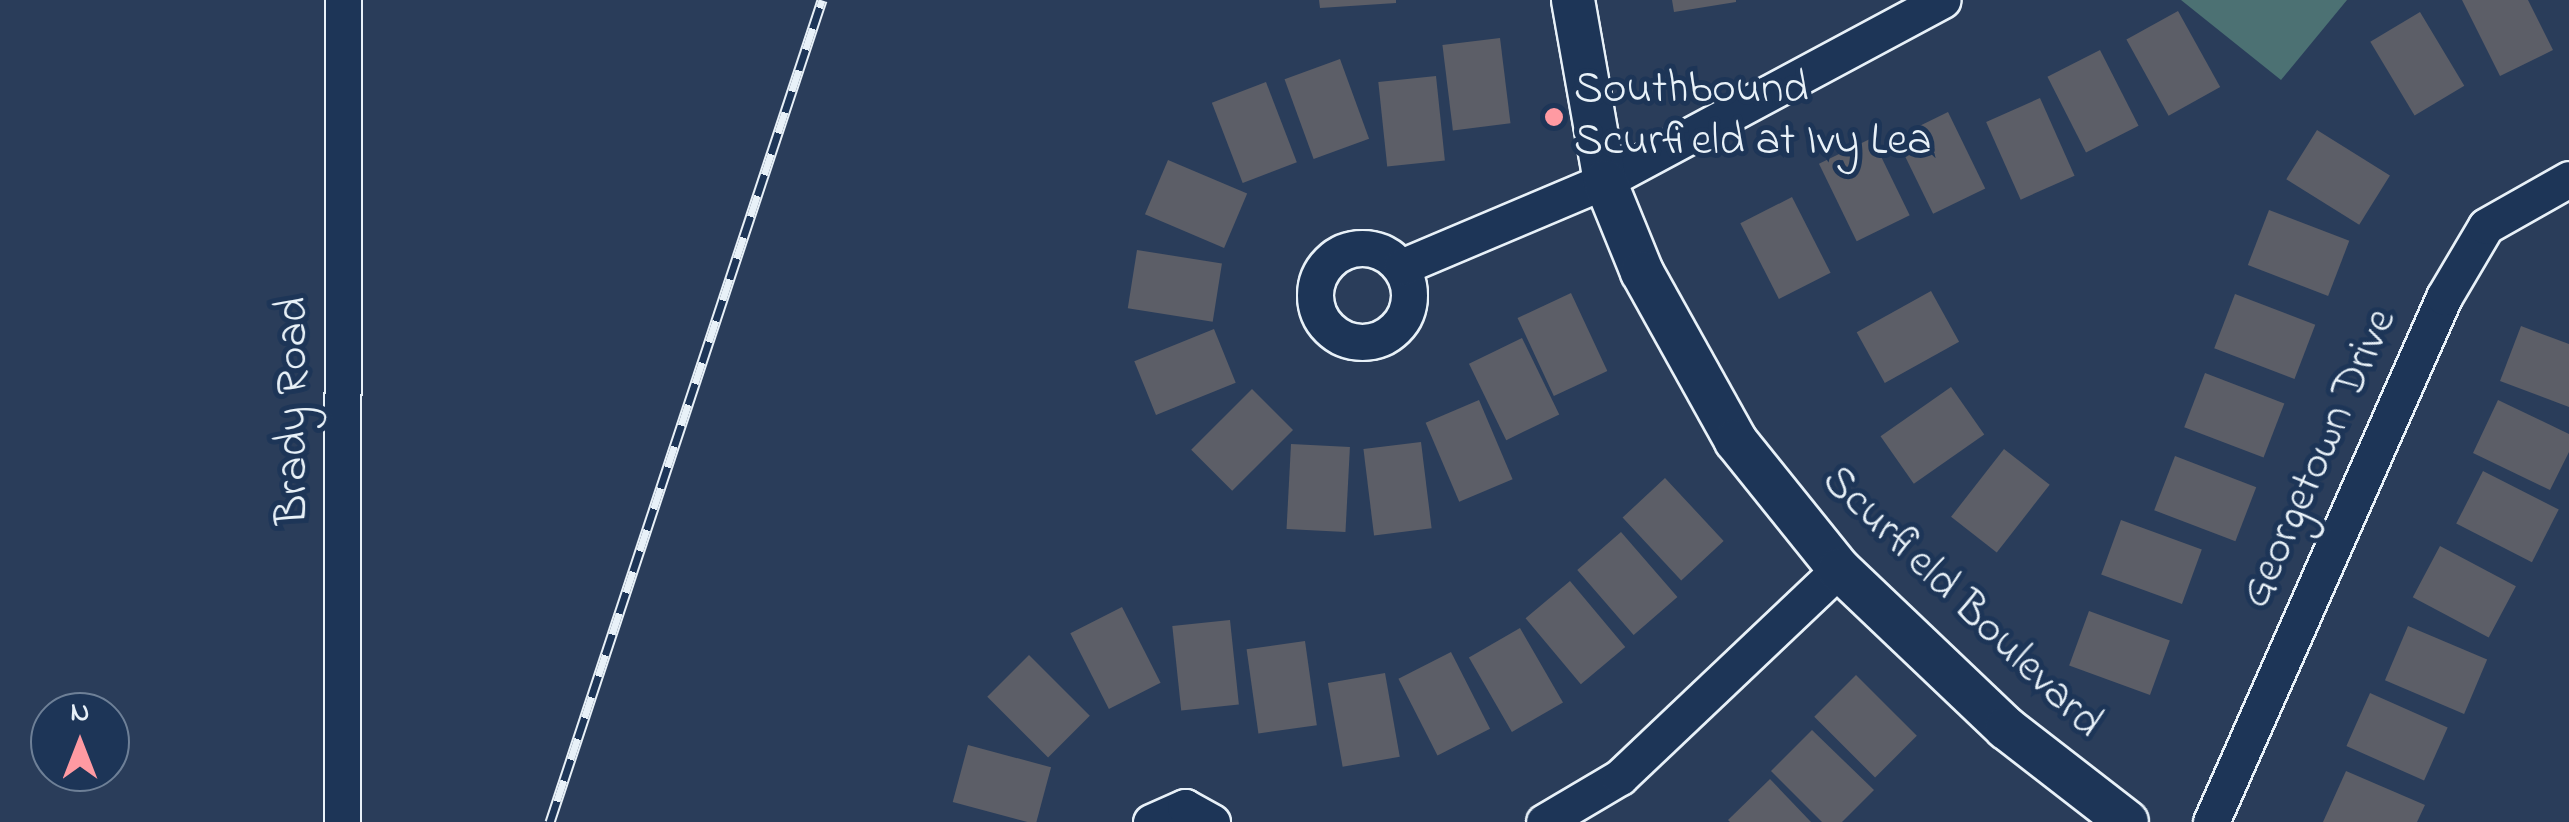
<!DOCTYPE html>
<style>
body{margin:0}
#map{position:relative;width:2569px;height:822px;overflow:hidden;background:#2a3d5a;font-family:"Indie Flower",sans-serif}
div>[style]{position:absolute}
.green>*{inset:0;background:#4c7173}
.building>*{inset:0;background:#5c5e67;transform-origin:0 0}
.roads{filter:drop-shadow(2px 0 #e8f1f8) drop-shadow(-2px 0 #e8f1f8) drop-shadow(0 2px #e8f1f8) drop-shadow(0 -2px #e8f1f8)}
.minor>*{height:35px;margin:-17.5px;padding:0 17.5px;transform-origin:17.5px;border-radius:17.5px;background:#1d3557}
.minor>.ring{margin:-17.5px;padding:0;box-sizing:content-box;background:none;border:35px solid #1d3557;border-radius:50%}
.tertiary>*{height:42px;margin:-21px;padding:0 21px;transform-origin:21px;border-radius:21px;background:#1d3557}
.rail>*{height:11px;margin-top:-5.5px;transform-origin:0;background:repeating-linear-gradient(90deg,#1d3557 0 22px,#e8f1f8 0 44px);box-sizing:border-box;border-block:2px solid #e8f1f8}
.dots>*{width:28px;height:28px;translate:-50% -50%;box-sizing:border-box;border:5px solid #1d3557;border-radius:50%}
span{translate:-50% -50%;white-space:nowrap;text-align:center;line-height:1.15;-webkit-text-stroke:10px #1d3557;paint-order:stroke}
.poi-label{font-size:45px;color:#e8f1f8}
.left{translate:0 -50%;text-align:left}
.street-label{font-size:45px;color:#e8f1f8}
.north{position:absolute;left:30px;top:692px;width:100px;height:100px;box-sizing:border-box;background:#1d3557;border:2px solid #6e8097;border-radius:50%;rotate:0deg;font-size:28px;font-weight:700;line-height:40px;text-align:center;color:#e8f1f8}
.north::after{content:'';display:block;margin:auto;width:35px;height:45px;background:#ff9aa2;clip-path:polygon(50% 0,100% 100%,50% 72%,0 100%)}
</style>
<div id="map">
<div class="green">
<i style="clip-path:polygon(2181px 0,2347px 0,2281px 80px)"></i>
</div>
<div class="building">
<i style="clip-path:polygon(1319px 0,1396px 0,1396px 3px,1320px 8px)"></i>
<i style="clip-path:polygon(1672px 0,1736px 0,1736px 2px,1674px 12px)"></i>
<i style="clip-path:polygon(2462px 0,2528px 0,2553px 50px,2500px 76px)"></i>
<i style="left:2178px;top:11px;width:87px;height:59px;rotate:61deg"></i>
<i style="left:2420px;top:12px;width:86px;height:58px;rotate:59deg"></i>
<i style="left:1500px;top:38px;width:86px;height:58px;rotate:83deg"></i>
<i style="left:2100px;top:50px;width:85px;height:59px;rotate:63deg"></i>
<i style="left:1340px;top:59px;width:85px;height:59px;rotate:70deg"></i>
<i style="left:1436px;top:76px;width:85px;height:58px;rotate:84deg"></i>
<i style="left:1266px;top:82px;width:86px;height:58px;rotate:69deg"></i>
<i style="left:2040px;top:98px;width:85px;height:59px;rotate:66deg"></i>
<i style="left:1948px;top:112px;width:85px;height:58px;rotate:64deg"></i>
<i style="left:2317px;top:130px;width:86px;height:58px;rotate:32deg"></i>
<i style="left:1872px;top:138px;width:86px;height:59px;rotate:64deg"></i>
<i style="left:1168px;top:160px;width:86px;height:59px;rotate:23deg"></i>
<i style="left:1792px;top:197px;width:85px;height:58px;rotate:63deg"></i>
<i style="left:2269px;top:210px;width:86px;height:59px;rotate:21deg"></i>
<i style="left:1137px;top:250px;width:86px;height:59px;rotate:9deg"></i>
<i style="left:1931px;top:291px;width:58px;height:85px;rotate:61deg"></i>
<i style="left:1571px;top:293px;width:86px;height:59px;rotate:65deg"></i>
<i style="left:2235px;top:294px;width:86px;height:58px;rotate:21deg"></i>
<i style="clip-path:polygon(2521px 326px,2569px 344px,2569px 407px,2500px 381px)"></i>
<i style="left:1214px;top:329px;width:58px;height:86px;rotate:68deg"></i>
<i style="left:1522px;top:338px;width:85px;height:59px;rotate:64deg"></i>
<i style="left:2205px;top:373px;width:85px;height:58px;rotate:21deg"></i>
<i style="left:1951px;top:387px;width:58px;height:86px;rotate:55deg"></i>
<i style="left:1252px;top:389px;width:58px;height:86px;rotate:45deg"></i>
<i style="left:1479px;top:400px;width:86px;height:58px;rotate:67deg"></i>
<i style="clip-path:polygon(2498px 400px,2569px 434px,2569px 452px,2550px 490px,2473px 453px)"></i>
<i style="left:1421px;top:442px;width:87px;height:58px;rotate:83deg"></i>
<i style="left:1291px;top:444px;width:59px;height:85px;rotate:3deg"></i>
<i style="left:2004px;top:449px;width:58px;height:86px;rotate:38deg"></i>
<i style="left:2175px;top:456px;width:87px;height:58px;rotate:21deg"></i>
<i style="left:2483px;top:471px;width:85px;height:59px;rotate:27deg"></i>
<i style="left:1665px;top:478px;width:86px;height:58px;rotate:47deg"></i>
<i style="left:2121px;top:520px;width:86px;height:58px;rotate:20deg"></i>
<i style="left:1621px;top:532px;width:86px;height:58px;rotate:49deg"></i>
<i style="left:2440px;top:546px;width:86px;height:58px;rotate:28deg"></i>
<i style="left:1570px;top:581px;width:86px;height:58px;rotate:50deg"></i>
<i style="left:1122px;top:607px;width:85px;height:58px;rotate:63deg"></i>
<i style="left:2089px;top:611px;width:86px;height:58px;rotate:20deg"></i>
<i style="left:1230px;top:620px;width:85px;height:58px;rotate:84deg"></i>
<i style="left:2408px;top:626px;width:86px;height:59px;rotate:23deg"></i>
<i style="left:1520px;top:628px;width:86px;height:59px;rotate:60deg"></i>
<i style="left:1305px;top:641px;width:85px;height:59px;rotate:82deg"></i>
<i style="left:1451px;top:652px;width:86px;height:59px;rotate:63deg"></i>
<i style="left:1029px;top:655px;width:86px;height:59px;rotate:45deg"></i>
<i style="left:1385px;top:673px;width:85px;height:58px;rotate:80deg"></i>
<i style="left:1856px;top:675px;width:86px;height:59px;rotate:45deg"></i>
<i style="left:2370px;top:693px;width:85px;height:58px;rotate:24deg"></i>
<i style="clip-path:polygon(1812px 730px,1874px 790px,1842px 822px,1822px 822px,1771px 771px)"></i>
<i style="left:968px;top:745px;width:86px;height:59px;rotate:15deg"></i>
<i style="clip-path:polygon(2346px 771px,2425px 805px,2417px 822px,2323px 822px)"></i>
<i style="clip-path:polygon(1770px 779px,1811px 822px,1730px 822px,1728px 820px)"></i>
</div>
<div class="roads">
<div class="minor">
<i class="ring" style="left:1315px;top:248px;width:59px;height:59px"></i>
<i style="left:1401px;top:267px;width:221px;rotate:-22.9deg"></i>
<i style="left:1605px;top:181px;width:383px;rotate:-28.2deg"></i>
<i style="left:342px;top:822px;width:822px;rotate:-89.93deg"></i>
<i style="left:1151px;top:822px;width:37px;rotate:-24deg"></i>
<i style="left:1185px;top:807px;width:31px;rotate:29deg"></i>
<i style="left:1544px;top:822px;width:88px;rotate:-30.6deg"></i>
<i style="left:1620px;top:777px;width:302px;rotate:-43.5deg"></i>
<i style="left:2211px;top:822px;width:574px;rotate:-66.07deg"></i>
<i style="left:2444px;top:297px;width:82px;rotate:-59.4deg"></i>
<i style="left:2486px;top:226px;width:95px;rotate:-29.5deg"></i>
</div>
<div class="tertiary">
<i style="left:1573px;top:0;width:184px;rotate:80deg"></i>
<i style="left:1605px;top:181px;width:98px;rotate:67.9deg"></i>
<i style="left:1642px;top:272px;width:193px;rotate:60.9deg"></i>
<i style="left:1736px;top:441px;width:164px;rotate:51.2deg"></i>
<i style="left:1839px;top:569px;width:231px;rotate:43.6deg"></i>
<i style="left:2006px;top:728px;width:153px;rotate:37.8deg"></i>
</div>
</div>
<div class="rail">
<i style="left:550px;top:822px;width:866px;rotate:-71.69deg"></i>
</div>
<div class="dots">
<i style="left:1554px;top:117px;background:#ff9aa2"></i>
</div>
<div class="poi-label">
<span class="left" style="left:1574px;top:117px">Southbound<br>Scurfield at Ivy Lea</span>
</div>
<div class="street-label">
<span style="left:295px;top:411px;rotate:-90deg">Brady Road</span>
<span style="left:2320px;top:459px;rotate:-66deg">Georgetown Drive</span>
<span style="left:1961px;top:603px;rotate:44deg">Scurfield Boulevard</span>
</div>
<div class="north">N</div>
</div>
